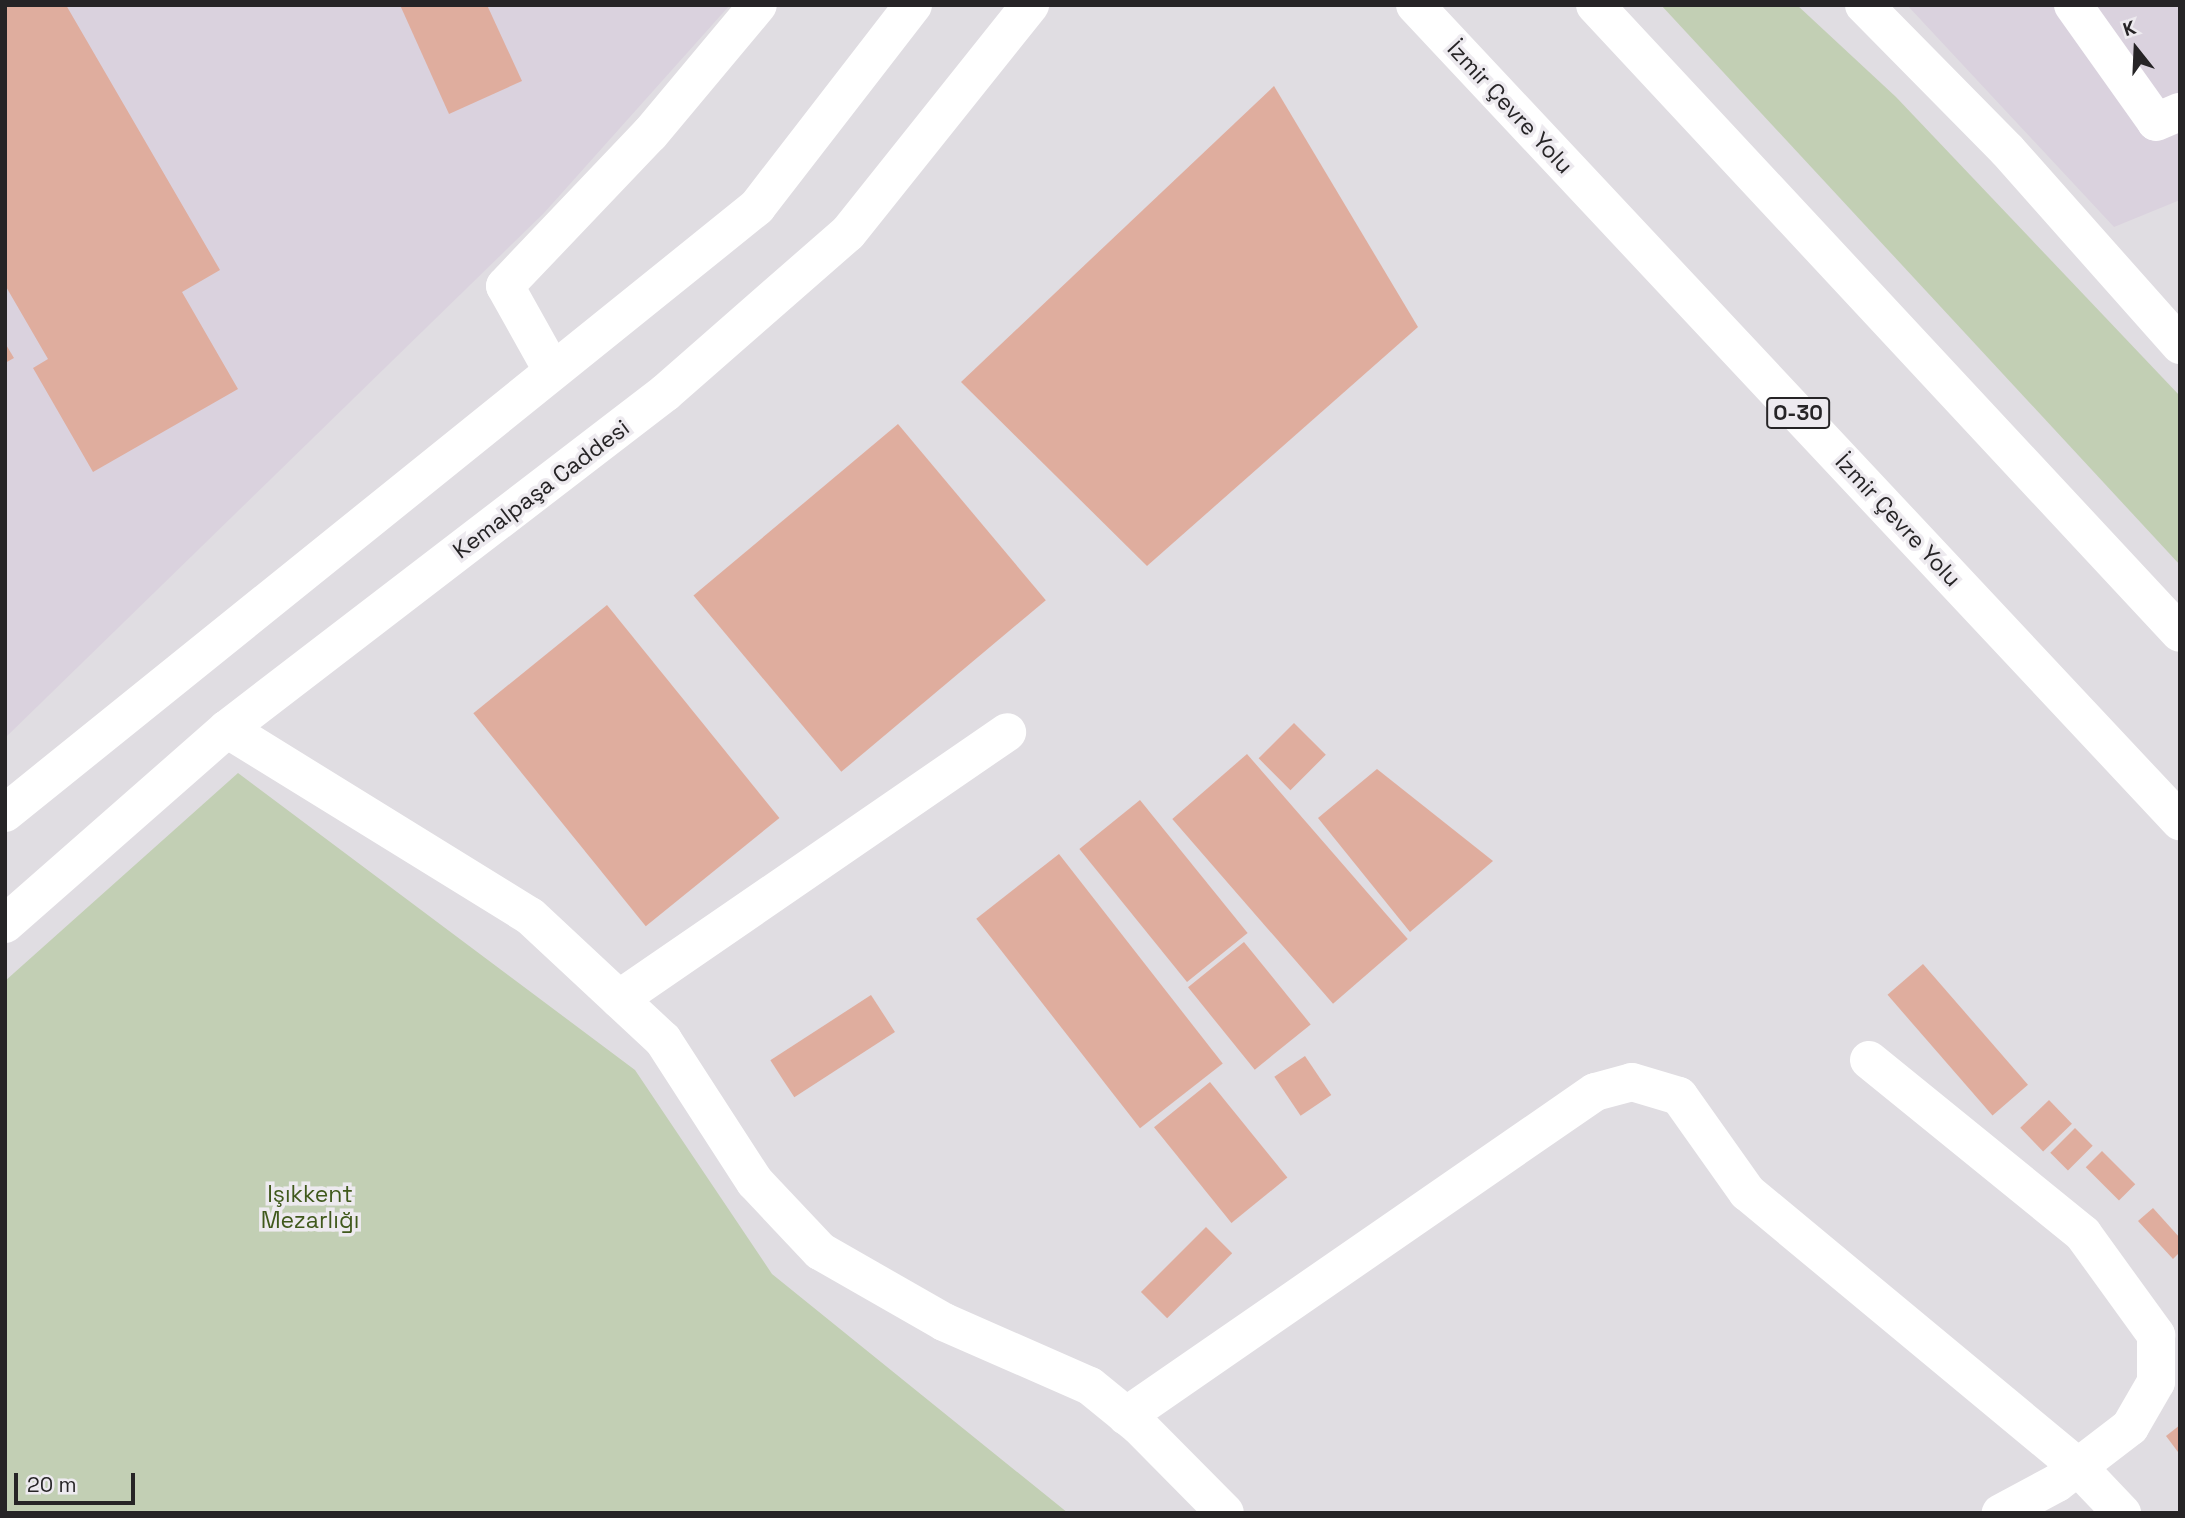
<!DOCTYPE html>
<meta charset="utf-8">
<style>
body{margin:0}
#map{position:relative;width:2185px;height:1518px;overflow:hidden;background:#e0dde2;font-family:"Space Grotesk",sans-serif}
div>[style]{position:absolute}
.built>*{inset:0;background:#dad2de}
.green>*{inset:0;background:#c2cfb4}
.building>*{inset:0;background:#dfad9e;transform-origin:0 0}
.minor>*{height:38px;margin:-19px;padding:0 19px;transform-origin:19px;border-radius:19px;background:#fff}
.major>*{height:38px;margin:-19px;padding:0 19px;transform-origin:19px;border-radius:19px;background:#fff}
.highway>*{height:38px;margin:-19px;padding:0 19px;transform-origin:19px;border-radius:19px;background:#fff}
span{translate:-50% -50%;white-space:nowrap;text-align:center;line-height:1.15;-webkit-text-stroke:7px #edeaef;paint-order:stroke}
.shield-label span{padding:2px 5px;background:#edeaef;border:2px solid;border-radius:5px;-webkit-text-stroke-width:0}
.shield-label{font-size:21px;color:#262426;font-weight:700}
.street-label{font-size:23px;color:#262426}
.park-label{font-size:23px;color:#40591c}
.frame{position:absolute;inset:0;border:7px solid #262426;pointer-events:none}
.north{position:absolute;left:2101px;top:14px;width:70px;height:70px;-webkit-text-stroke:5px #edeaef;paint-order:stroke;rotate:342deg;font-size:19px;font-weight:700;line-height:28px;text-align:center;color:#262426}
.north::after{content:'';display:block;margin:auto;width:24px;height:32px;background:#262426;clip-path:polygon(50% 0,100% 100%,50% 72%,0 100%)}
.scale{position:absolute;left:14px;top:1473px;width:121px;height:32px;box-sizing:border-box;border:4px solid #262426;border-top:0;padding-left:9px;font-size:21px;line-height:24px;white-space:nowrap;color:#262426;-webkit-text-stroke:5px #edeaef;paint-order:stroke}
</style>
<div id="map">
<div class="built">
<i style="clip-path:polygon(5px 5px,730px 5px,544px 213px,5px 738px)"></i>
<i style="clip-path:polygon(1907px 5px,2180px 5px,2180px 200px,2114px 227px)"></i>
</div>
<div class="green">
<i style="clip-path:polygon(1661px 5px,1797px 5px,1896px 97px,2180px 396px,2180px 565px)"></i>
<i style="clip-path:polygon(238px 773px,635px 1070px,772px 1274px,1068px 1513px,5px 1513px,5px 981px)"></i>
</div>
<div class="building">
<i style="clip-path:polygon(5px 5px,66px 5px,220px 270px,182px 292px,238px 389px,93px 472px,33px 368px,48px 359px,5px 285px)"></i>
<i style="clip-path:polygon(400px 5px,487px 5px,522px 81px,449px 114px)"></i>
<i style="clip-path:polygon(1274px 86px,1418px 327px,1147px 566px,961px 382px)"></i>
<i style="clip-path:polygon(5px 343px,14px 358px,5px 363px)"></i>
<i style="left:898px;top:424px;width:230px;height:267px;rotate:50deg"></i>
<i style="left:607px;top:605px;width:274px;height:172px;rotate:51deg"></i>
<i style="left:1294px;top:723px;width:45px;height:50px;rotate:45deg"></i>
<i style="left:1247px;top:754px;width:245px;height:99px;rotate:49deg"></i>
<i style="clip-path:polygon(1377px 769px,1493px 861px,1410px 932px,1318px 818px)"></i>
<i style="left:1140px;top:800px;width:171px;height:78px;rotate:51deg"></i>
<i style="left:1059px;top:854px;width:266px;height:105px;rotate:52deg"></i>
<i style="left:1244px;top:942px;width:106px;height:72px;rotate:51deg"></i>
<i style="left:1923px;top:964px;width:160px;height:47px;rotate:49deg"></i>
<i style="left:871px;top:995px;width:44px;height:120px;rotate:57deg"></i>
<i style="left:1305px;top:1056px;width:47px;height:37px;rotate:56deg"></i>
<i style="left:1210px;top:1082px;width:123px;height:72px;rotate:51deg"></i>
<i style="left:2049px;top:1100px;width:33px;height:40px;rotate:46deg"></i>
<i style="left:2075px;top:1128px;width:25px;height:35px;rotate:45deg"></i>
<i style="left:2102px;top:1151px;width:47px;height:23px;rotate:45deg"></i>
<i style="clip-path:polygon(2153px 1208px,2180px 1238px,2180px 1252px,2173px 1259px,2138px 1221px)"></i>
<i style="left:1206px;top:1227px;width:37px;height:92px;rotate:45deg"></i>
<i style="clip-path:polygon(2180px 1425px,2180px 1451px,2178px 1452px,2166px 1436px)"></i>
</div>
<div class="minor">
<i style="left:2073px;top:5px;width:143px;rotate:54.6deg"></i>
<i style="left:2156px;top:122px;width:26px;rotate:-23deg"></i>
<i style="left:552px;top:370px;width:96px;rotate:-119.2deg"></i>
<i style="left:505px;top:286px;width:210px;rotate:-46.4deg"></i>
<i style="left:650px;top:134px;width:168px;rotate:-50.1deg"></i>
<i style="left:619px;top:999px;width:471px;rotate:-34.5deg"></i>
<i style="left:1869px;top:1060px;width:276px;rotate:39.1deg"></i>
<i style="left:2083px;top:1234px;width:125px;rotate:54.1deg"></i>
<i style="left:2156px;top:1335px;width:47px;rotate:90deg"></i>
<i style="left:2156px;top:1382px;width:52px;rotate:120deg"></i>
<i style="left:2130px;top:1427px;width:92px;rotate:142.5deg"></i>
<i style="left:2057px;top:1483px;width:64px;rotate:151.8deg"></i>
<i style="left:1126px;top:1416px;width:570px;rotate:-34.64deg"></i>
<i style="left:1595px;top:1092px;width:38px;rotate:-15deg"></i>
<i style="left:1632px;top:1082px;width:49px;rotate:16.6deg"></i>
<i style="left:1679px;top:1096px;width:118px;rotate:54.7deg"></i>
<i style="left:1747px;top:1192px;width:430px;rotate:39.7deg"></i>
<i style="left:2078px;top:1467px;width:64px;rotate:46.3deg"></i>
</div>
<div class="major">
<i style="left:227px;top:729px;width:356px;rotate:31.7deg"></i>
<i style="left:530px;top:916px;width:182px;rotate:43deg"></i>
<i style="left:663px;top:1040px;width:169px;rotate:57.1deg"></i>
<i style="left:755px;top:1182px;width:95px;rotate:46.7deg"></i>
<i style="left:820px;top:1251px;width:143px;rotate:29.8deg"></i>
<i style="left:944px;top:1322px;width:159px;rotate:23.7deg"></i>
<i style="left:1090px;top:1386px;width:63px;rotate:39.2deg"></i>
<i style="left:1139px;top:1426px;width:122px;rotate:45.3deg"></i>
<i style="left:5px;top:813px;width:966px;rotate:-38.86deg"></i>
<i style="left:757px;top:207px;width:255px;rotate:-52.3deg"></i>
<i style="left:5px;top:924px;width:295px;rotate:-41.3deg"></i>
<i style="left:227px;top:729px;width:552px;rotate:-37.49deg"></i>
<i style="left:665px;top:393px;width:243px;rotate:-41.2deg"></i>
<i style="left:848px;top:233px;width:292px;rotate:-51.4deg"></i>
</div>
<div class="highway">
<i style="left:1415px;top:5px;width:1119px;rotate:46.85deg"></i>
<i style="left:1595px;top:5px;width:858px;rotate:47.03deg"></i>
<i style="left:1864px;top:5px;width:204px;rotate:45.4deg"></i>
<i style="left:2007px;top:150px;width:261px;rotate:48.4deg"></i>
</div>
<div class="shield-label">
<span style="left:1798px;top:413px">O-30</span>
</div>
<div class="street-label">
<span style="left:1510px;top:107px;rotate:47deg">İzmir Çevre Yolu</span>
<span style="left:541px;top:489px;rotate:-37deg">Kemalpaşa Caddesi</span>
<span style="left:1898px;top:520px;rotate:47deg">İzmir Çevre Yolu</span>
</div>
<div class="park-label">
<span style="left:310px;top:1207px">Işıkkent<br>Mezarlığı</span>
</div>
<div class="frame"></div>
<div class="north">K</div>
<div class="scale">20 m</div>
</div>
